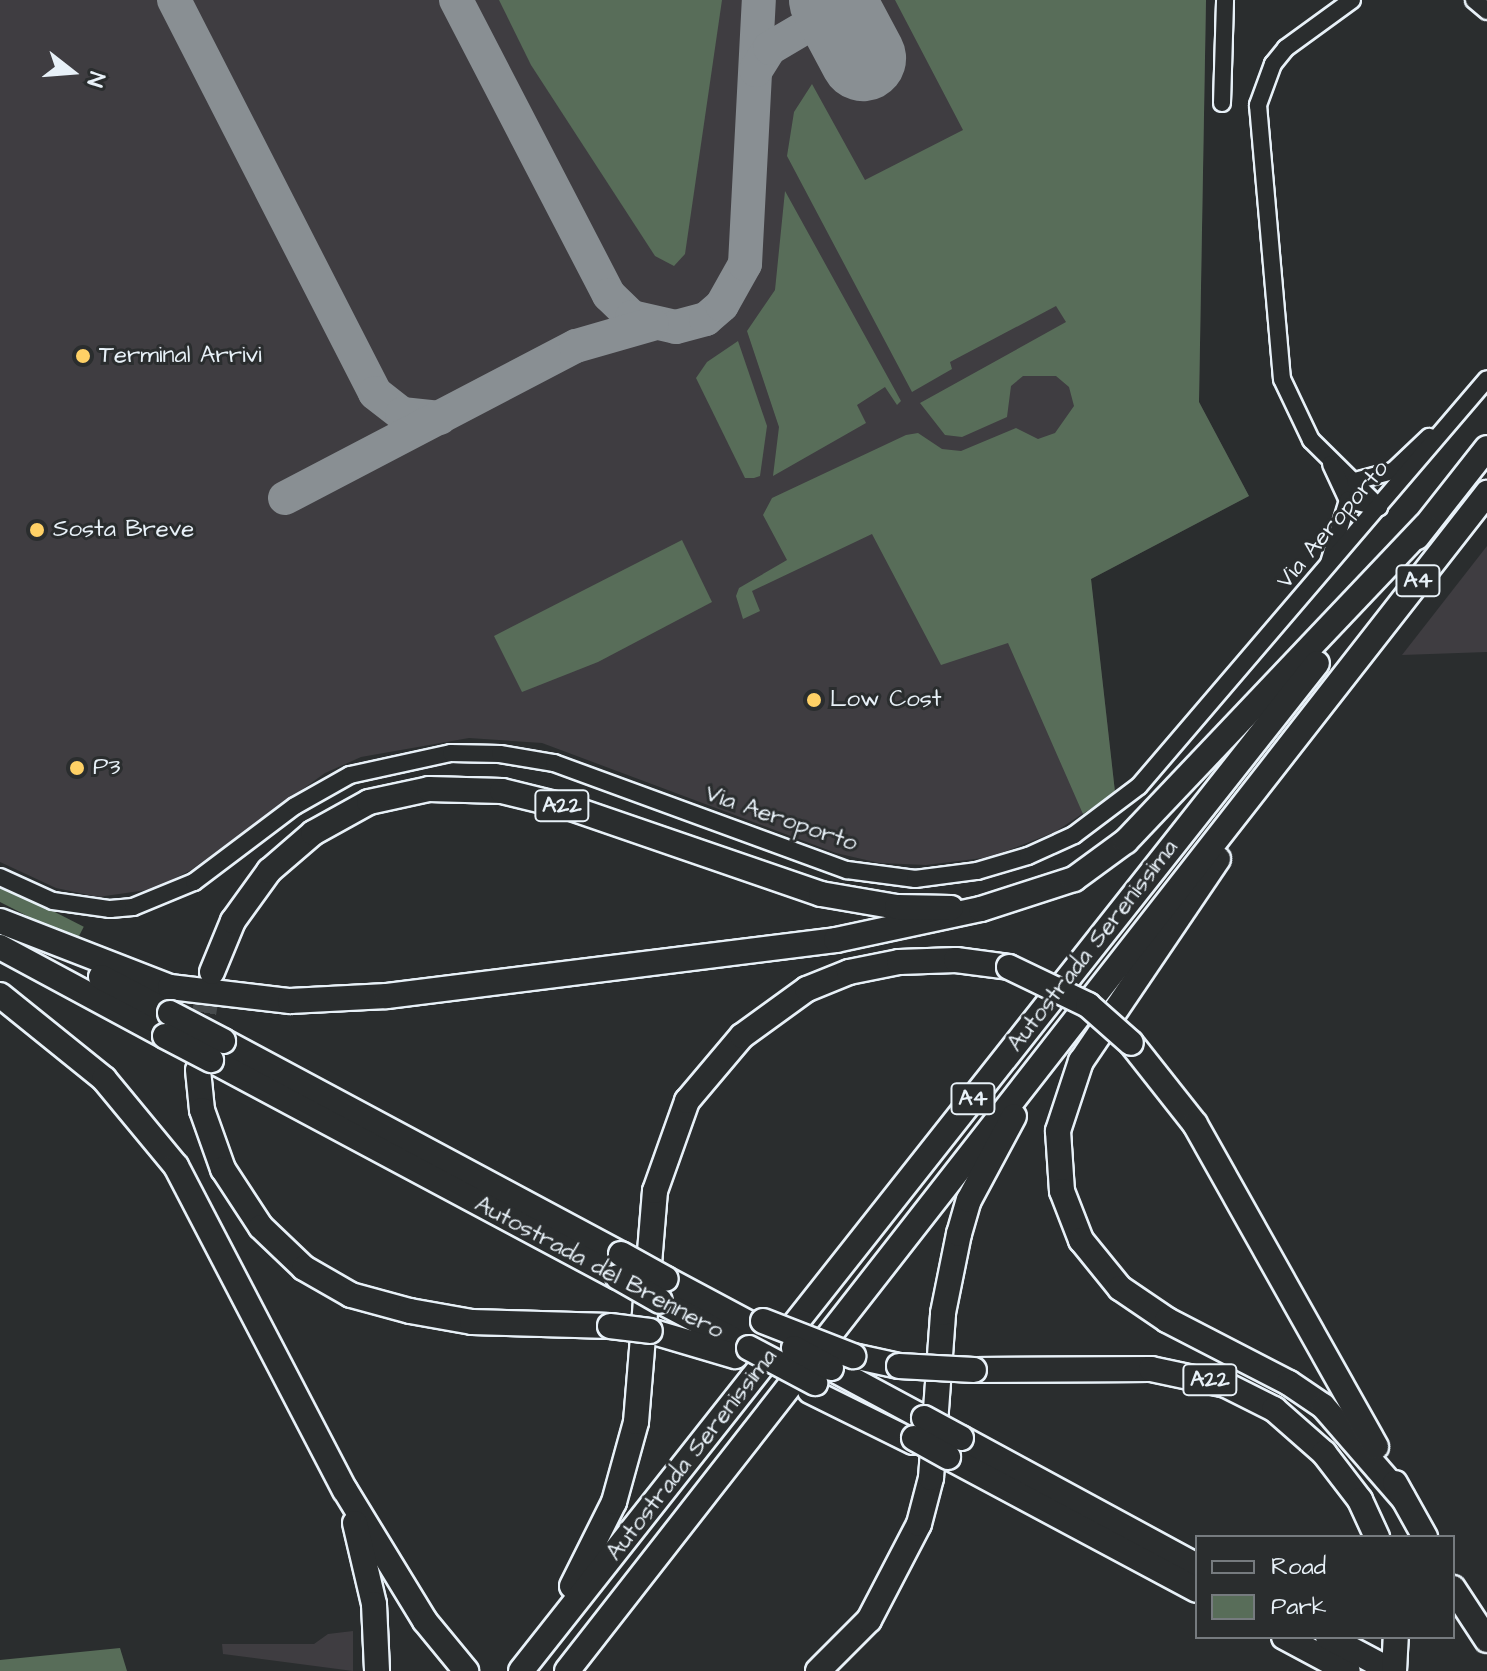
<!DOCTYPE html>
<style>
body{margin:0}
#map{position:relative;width:1487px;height:1671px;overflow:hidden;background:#2a2d2e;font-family:"Architects Daughter",sans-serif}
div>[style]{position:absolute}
.built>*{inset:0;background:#3f3d41}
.green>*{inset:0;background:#586d59;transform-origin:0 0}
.taxiway>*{height:34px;margin:-17px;padding:0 17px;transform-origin:17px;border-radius:17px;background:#898f93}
.runway>*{height:86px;margin:-43px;padding:0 43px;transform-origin:43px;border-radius:43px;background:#898f93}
.highway-tunnel>*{height:24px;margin-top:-12px;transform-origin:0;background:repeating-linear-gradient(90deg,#464a4c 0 24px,transparent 0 36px)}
.roads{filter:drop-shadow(2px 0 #e8f1f8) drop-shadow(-2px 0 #e8f1f8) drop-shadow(0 2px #e8f1f8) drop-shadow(0 -2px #e8f1f8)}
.minor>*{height:16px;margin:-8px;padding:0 8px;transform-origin:8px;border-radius:8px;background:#2a2d2e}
.highway>*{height:24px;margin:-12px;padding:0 12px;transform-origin:12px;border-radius:12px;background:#2a2d2e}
.bridges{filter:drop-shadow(2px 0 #e8f1f8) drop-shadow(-2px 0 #e8f1f8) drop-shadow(0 2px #e8f1f8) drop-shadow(0 -2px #e8f1f8)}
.highway-bridge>*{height:24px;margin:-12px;padding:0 12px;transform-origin:12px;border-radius:12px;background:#2a2d2e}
.dots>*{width:22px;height:22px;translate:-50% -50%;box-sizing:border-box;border:4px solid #2a2d2e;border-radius:50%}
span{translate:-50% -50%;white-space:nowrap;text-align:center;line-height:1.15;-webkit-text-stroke:6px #2a2d2e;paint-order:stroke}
.shield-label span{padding:2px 6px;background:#2a2d2e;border:2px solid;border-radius:6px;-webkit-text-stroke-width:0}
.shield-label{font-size:22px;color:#e8f1f8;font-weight:700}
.poi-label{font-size:24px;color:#e8f1f8}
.left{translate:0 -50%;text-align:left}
.street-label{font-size:24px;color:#e8f1f8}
.legend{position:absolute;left:1195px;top:1535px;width:260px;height:104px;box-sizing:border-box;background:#2a2d2e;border:2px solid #767b7f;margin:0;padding:10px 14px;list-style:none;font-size:24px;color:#e8f1f8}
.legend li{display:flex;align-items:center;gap:16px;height:40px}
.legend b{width:40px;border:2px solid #767b7f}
.north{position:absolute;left:32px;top:32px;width:80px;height:80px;-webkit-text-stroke:6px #2a2d2e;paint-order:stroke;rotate:107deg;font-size:22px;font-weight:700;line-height:32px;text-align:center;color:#e8f1f8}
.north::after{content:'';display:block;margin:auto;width:28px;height:36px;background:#e8f1f8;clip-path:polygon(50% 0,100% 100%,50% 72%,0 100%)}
</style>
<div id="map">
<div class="built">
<i style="clip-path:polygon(0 0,1206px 0,1199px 402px,1249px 496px,1091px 579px,1115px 792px,1055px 832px,991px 857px,926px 865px,879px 863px,836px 853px,542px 743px,469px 738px,361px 757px,325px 773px,191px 870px,154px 889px,98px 897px,56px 888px,0 862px)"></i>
<i style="clip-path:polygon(1487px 546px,1487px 652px,1402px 655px)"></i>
<i style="clip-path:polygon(353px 1631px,353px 1671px,223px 1654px,222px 1644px,314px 1644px,328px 1634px)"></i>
</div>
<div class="green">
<i style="clip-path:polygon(499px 0,722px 0,685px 254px,674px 266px,655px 256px,531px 65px)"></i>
<i style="clip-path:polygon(895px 0,1206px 0,1199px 402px,1249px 496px,1091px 579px,1115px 792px,1083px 814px,1008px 643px,941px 665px,872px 534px,752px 591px,760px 611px,743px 619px,736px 596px,739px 588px,787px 560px,763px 515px,772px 498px,906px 435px,918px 433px,942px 449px,961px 451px,1016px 428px,1038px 439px,1055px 433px,1074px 406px,1069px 387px,1056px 376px,1023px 376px,1011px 386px,1007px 417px,962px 437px,945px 435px,920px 403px,1066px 322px,1056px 306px,950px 362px,952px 369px,912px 392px,787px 156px,794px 112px,812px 84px,865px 180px,963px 130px)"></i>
<i style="clip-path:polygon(785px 191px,901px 401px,897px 405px,885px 387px,857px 405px,866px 423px,773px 476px,779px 427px,747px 331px,775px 290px)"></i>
<i style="clip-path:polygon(738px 341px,767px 426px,760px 476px,754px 478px,745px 478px,696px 378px,707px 362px)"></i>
<i style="clip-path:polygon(682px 540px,712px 602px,598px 662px,522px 692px,494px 636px)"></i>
<i style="left:0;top:884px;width:94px;height:16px;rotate:27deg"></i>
<i style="clip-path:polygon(120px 1648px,127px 1671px,0 1671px,0 1660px)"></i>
</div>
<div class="taxiway">
<i style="left:174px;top:0;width:441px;rotate:62.9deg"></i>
<i style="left:375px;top:393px;width:34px;rotate:38deg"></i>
<i style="left:402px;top:414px;width:38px;rotate:6deg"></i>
<i style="left:456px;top:0;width:332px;rotate:62.6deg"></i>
<i style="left:609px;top:295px;width:32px;rotate:44deg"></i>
<i style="left:632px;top:317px;width:45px;rotate:12.8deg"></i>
<i style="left:676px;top:327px;width:31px;rotate:-15deg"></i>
<i style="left:706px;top:319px;width:21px;rotate:-41deg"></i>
<i style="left:722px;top:305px;width:47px;rotate:-60.7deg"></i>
<i style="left:745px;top:264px;width:264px;rotate:-87deg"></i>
<i style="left:756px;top:70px;width:26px;rotate:-58deg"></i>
<i style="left:770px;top:48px;width:53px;rotate:-30.4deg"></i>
<i style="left:816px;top:21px;width:23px;rotate:-67deg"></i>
<i style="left:285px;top:498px;width:328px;rotate:-27.6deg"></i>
<i style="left:576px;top:346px;width:79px;rotate:-16.1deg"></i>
</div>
<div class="runway">
<i style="left:832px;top:0;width:66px;rotate:61.9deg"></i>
</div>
<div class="highway-tunnel">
<i style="left:198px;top:1048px;width:75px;rotate:-80deg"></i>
</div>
<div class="roads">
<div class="minor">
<i style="left:1352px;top:0;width:82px;rotate:144deg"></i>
<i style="left:1286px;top:48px;width:21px;rotate:129deg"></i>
<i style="left:1273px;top:64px;width:44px;rotate:110.1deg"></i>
<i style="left:1258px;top:105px;width:275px;rotate:85deg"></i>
<i style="left:1282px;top:379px;width:68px;rotate:64.6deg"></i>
<i style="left:1311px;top:440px;width:95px;rotate:44.6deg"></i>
<i style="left:1474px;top:0;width:17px;rotate:40deg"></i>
<i style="left:1222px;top:103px;width:103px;rotate:-88.3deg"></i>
<i style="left:1331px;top:464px;width:40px;rotate:65deg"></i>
<i style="left:1348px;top:500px;width:32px;rotate:13deg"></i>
<i style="left:1355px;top:481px;width:39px;rotate:-15deg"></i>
<i style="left:1393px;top:471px;width:50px;rotate:-43.4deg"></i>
<i style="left:1329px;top:563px;width:66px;rotate:-73.2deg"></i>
<i style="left:0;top:877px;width:58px;rotate:24.4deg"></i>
<i style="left:53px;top:901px;width:58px;rotate:8deg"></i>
<i style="left:110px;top:909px;width:23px;rotate:-5deg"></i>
<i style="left:133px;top:907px;width:66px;rotate:-22.3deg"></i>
<i style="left:194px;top:882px;width:126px;rotate:-37deg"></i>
<i style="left:295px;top:806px;width:63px;rotate:-29.4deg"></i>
<i style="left:350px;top:775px;width:103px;rotate:-12.3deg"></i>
<i style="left:451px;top:753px;width:49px;rotate:1.2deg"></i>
<i style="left:500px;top:754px;width:55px;rotate:9.5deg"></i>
<i style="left:554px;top:763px;width:312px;rotate:20.1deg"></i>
<i style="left:847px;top:870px;width:69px;rotate:7.5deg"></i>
<i style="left:915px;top:879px;width:63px;rotate:-7.4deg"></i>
<i style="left:977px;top:871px;width:53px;rotate:-16.4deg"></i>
<i style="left:1028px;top:856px;width:51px;rotate:-24.5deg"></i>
<i style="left:1074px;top:835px;width:81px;rotate:-37deg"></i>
<i style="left:1139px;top:786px;width:535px;rotate:-49.47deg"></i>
</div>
<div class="highway">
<i style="left:1417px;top:537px;width:113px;rotate:-51.8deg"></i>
<i style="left:1218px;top:859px;width:244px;rotate:124.1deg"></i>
<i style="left:1081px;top:1061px;width:74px;rotate:108.2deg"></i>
<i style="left:1058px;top:1131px;width:60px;rotate:86.2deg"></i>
<i style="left:1062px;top:1191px;width:53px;rotate:68.8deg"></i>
<i style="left:1081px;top:1240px;width:62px;rotate:50.9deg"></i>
<i style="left:1120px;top:1288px;width:57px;rotate:34.2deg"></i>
<i style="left:1167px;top:1320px;width:137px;rotate:27.3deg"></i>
<i style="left:1289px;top:1383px;width:41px;rotate:34.1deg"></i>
<i style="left:1323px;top:1406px;width:121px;rotate:49deg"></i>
<i style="left:0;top:921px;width:182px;rotate:21.2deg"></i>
<i style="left:170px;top:987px;width:121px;rotate:6.7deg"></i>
<i style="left:290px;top:1001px;width:97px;rotate:-3deg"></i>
<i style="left:387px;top:996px;width:452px;rotate:-7.1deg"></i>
<i style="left:836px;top:940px;width:148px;rotate:-12.1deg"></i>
<i style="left:981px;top:909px;width:98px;rotate:-17.9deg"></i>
<i style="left:1074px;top:879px;width:64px;rotate:-36.2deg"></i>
<i style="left:1126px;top:841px;width:434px;rotate:-46.5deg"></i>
<i style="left:0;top:947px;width:187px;rotate:28.3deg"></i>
<i style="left:212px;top:972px;width:55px;rotate:-67.6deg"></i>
<i style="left:233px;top:921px;width:62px;rotate:-54.2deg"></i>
<i style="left:269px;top:871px;width:58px;rotate:-40.8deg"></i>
<i style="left:313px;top:833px;width:64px;rotate:-29deg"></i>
<i style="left:369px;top:802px;width:61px;rotate:-12.2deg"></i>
<i style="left:429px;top:789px;width:73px;rotate:1.6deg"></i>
<i style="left:502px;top:791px;width:71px;rotate:13.8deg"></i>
<i style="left:571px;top:808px;width:264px;rotate:19deg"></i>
<i style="left:821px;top:894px;width:77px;rotate:9.7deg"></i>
<i style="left:897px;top:907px;width:54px;rotate:1.1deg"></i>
<i style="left:101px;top:977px;width:78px;rotate:27.6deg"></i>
<i style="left:0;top:995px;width:134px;rotate:38.9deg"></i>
<i style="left:104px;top:1079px;width:113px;rotate:50.4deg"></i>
<i style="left:176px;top:1166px;width:365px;rotate:62.5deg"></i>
<i style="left:345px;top:1490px;width:153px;rotate:58.6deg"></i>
<i style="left:425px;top:1621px;width:65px;rotate:50.6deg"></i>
<i style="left:223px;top:1041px;width:451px;rotate:28.2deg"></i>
<i style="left:1131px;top:1043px;width:103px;rotate:51.7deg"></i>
<i style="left:1195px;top:1124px;width:370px;rotate:60.7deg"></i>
<i style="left:211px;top:1060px;width:461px;rotate:28.1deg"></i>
<i style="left:198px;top:1070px;width:40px;rotate:84.3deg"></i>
<i style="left:202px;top:1110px;width:63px;rotate:70.4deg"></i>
<i style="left:223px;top:1169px;width:69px;rotate:56.8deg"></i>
<i style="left:261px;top:1227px;width:59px;rotate:43.6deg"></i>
<i style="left:304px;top:1268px;width:54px;rotate:29.9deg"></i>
<i style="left:351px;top:1295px;width:61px;rotate:15.2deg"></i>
<i style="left:410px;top:1311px;width:63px;rotate:10.1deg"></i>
<i style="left:472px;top:1322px;width:138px;rotate:1.7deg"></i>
<i style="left:666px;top:1279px;width:112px;rotate:28.2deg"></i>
<i style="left:660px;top:1301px;width:101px;rotate:27.8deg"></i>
<i style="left:650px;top:1331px;width:89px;rotate:16.4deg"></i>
<i style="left:853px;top:1356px;width:47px;rotate:12.3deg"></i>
<i style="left:831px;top:1368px;width:106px;rotate:28.3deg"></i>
<i style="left:974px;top:1370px;width:177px;rotate:-0.3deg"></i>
<i style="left:1151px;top:1369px;width:77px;rotate:12deg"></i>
<i style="left:1226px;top:1385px;width:54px;rotate:26.6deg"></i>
<i style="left:1274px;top:1409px;width:67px;rotate:41.3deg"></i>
<i style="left:1324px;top:1453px;width:59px;rotate:52.5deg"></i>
<i style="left:1360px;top:1500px;width:41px;rotate:65.3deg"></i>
<i style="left:810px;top:1391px;width:115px;rotate:26.3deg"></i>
<i style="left:961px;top:1438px;width:268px;rotate:28.5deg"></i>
<i style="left:948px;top:1457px;width:282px;rotate:28.1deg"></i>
<i style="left:1395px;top:1483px;width:62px;rotate:60.9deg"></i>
<i style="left:355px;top:1523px;width:83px;rotate:76.8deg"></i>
<i style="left:374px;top:1604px;width:67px;rotate:87.4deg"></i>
<i style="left:572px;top:1586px;width:94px;rotate:-63.4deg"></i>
<i style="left:614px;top:1502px;width:83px;rotate:-74.6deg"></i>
<i style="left:636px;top:1422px;width:232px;rotate:-85.3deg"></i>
<i style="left:655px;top:1191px;width:96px;rotate:-70.4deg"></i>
<i style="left:687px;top:1101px;width:85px;rotate:-49.8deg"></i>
<i style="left:742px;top:1036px;width:80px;rotate:-35.9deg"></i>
<i style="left:807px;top:989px;width:45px;rotate:-22deg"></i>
<i style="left:849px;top:972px;width:51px;rotate:-11.3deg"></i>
<i style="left:899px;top:962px;width:57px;rotate:-2deg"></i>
<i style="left:956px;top:960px;width:53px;rotate:7.5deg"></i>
<i style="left:1453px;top:1588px;width:62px;rotate:56.8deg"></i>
<i style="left:1284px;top:1637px;width:72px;rotate:28deg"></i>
<i style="left:1328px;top:1637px;width:72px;rotate:28deg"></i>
<i style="left:521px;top:1671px;width:1284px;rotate:-51.7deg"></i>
<i style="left:567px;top:1671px;width:1495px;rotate:-52.01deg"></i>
<i style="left:818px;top:1671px;width:72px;rotate:-45deg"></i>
<i style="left:869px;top:1620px;width:108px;rotate:-62.5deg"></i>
<i style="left:919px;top:1524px;width:48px;rotate:-75.4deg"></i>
<i style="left:931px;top:1478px;width:165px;rotate:-85.8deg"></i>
<i style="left:943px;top:1313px;width:81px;rotate:-78.6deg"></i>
<i style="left:959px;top:1234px;width:35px;rotate:-74deg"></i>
<i style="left:969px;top:1200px;width:95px;rotate:-61.8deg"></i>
<i style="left:1394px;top:1671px;width:34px;rotate:-87deg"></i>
</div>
</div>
<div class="bridges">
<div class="highway-bridge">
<i style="left:1009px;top:967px;width:88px;rotate:25.7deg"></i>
<i style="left:1088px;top:1005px;width:57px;rotate:41.5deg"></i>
<i style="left:170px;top:1013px;width:60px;rotate:27.8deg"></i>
<i style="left:165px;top:1036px;width:52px;rotate:27.6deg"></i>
<i style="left:621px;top:1254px;width:51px;rotate:29.1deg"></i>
<i style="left:618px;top:1277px;width:48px;rotate:29.7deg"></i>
<i style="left:763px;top:1321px;width:97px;rotate:21.3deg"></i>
<i style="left:610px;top:1326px;width:40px;rotate:7.1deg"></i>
<i style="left:749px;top:1348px;width:75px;rotate:27.9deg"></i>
<i style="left:794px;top:1348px;width:42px;rotate:28.4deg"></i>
<i style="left:899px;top:1366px;width:75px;rotate:3.1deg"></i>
<i style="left:924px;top:1418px;width:42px;rotate:28.4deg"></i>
<i style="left:914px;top:1438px;width:39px;rotate:29deg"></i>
</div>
</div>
<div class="dots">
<i style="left:83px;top:356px;background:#ffd166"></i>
<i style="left:37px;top:530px;background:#ffd166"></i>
<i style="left:814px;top:700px;background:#ffd166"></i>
<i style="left:77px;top:768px;background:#ffd166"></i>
</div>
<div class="shield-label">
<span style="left:1418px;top:581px">A4</span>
<span style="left:562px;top:806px">A22</span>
<span style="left:973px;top:1099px">A4</span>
<span style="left:1210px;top:1380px">A22</span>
</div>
<div class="poi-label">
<span class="left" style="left:99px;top:356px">Terminal Arrivi</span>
<span class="left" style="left:53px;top:530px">Sosta Breve</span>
<span class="left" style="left:830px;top:700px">Low Cost</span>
<span class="left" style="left:93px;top:768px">P3</span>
</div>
<div class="street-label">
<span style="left:1333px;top:525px;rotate:-50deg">Via Aeroporto</span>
<span style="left:781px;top:819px;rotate:19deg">Via Aeroporto</span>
<span style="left:1093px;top:946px;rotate:-52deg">Autostrada Serenissima</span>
<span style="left:599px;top:1268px;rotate:28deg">Autostrada del Brennero</span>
<span style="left:692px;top:1455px;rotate:-52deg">Autostrada Serenissima</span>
</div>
<ul class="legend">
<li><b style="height:10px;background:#2a2d2e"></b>Road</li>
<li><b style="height:22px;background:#586d59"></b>Park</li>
</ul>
<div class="north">N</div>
</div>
